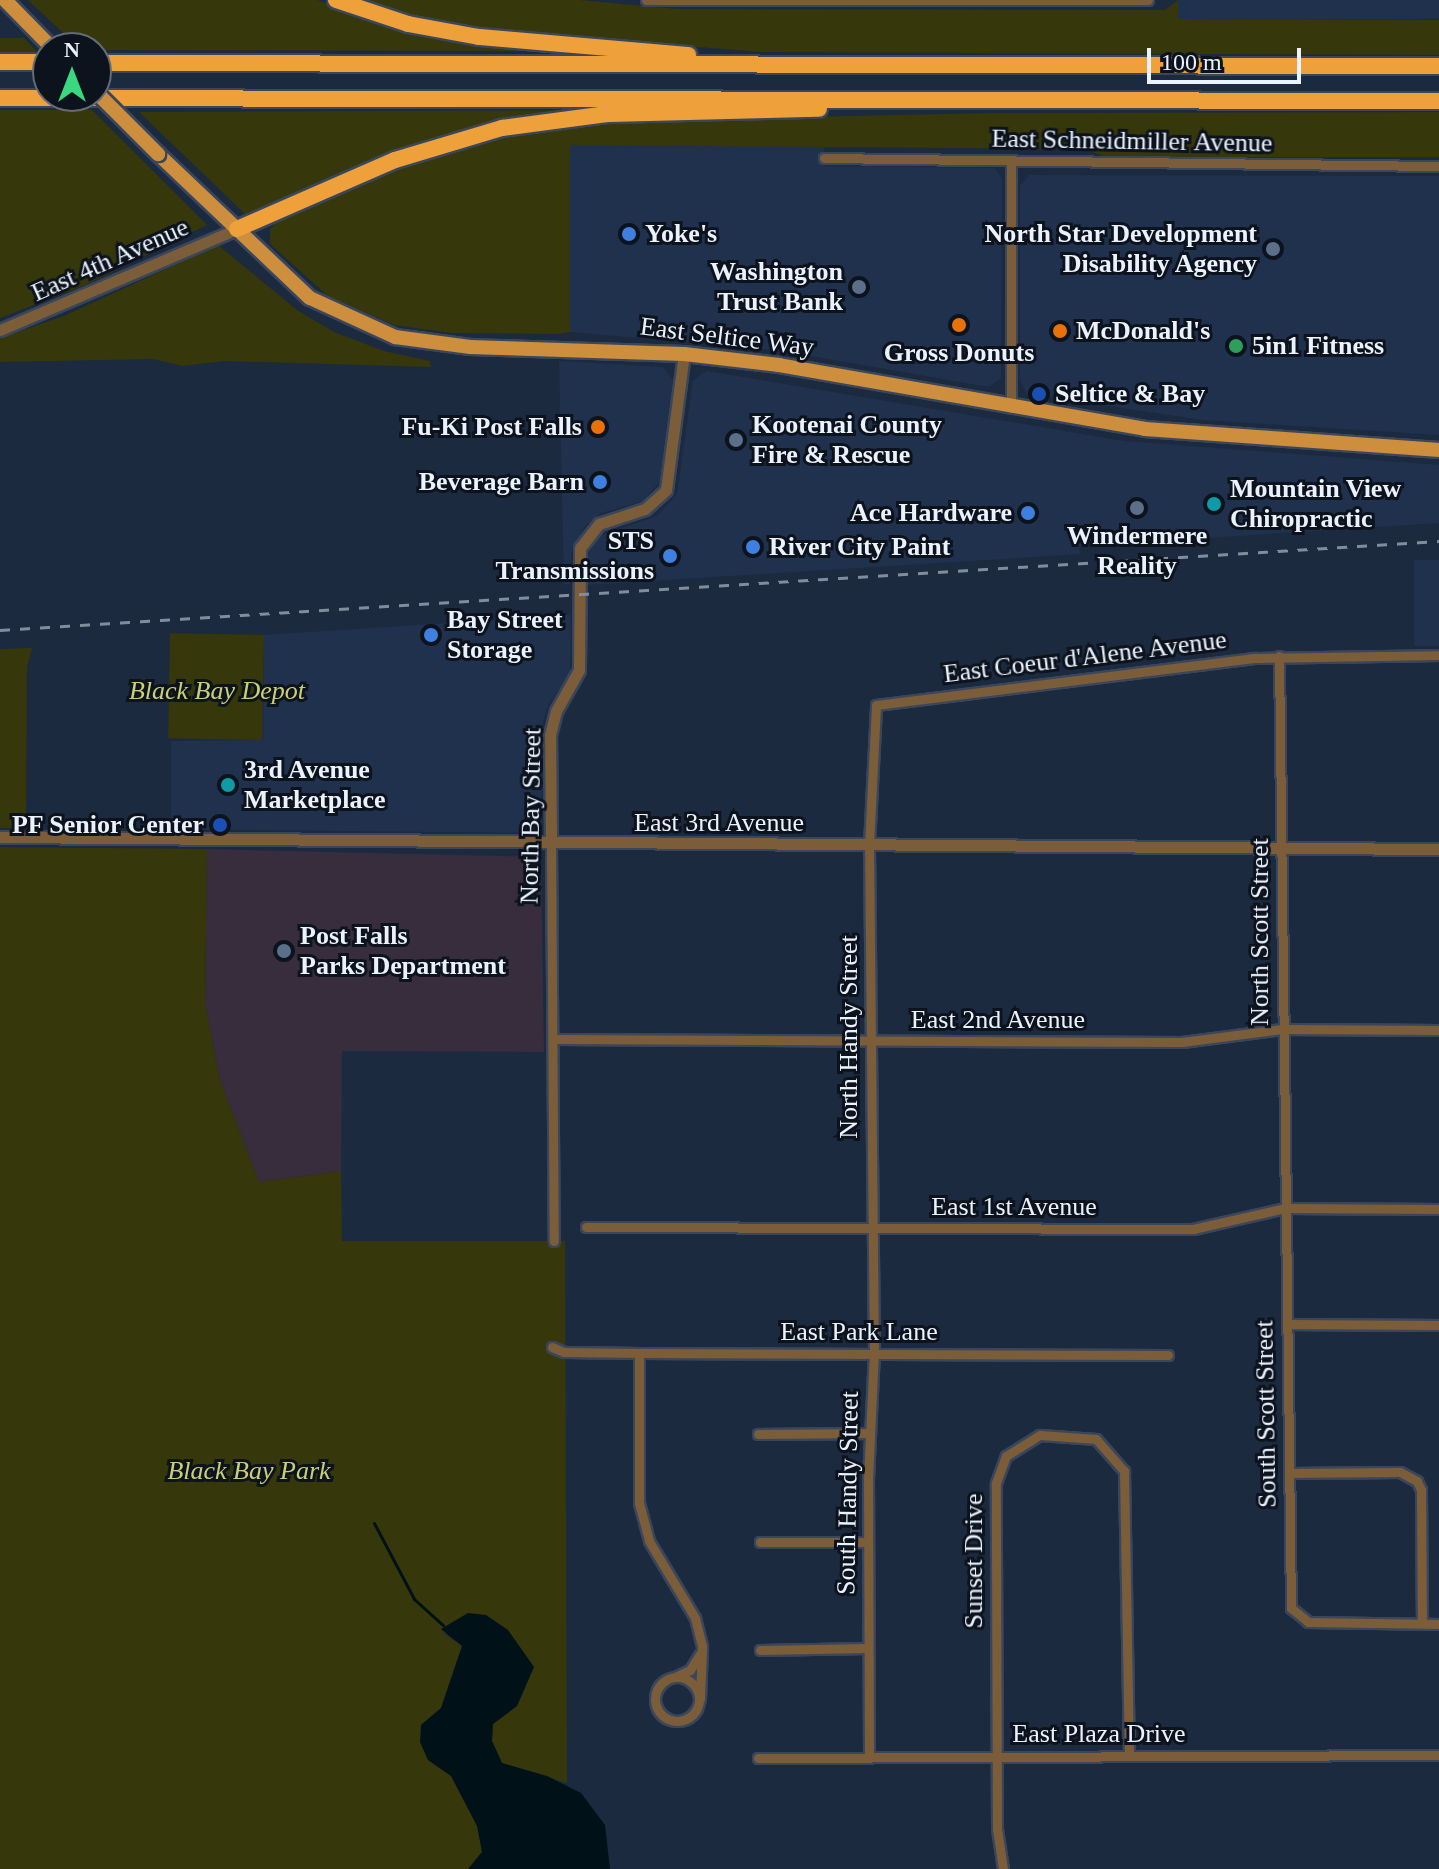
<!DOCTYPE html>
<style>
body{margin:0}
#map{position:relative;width:1439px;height:1869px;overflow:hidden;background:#1c2a40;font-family:Georgia,serif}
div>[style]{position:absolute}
.built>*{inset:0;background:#20314d;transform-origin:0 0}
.industrial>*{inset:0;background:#372d3c}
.green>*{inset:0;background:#36370a;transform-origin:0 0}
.water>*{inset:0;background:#001217}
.stream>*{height:3px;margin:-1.5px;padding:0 1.5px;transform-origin:1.5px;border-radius:1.5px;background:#001217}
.roads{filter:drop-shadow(2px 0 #39465b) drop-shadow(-2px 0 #39465b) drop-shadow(0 2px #39465b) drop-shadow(0 -2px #39465b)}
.minor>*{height:9px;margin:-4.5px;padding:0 4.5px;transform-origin:4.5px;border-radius:4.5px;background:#7c5d39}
.minor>.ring{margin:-4.5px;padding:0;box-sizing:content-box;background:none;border:9px solid #7c5d39;border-radius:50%}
.tertiary>*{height:11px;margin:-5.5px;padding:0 5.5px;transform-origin:5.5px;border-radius:5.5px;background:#7c5d39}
.primary>*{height:14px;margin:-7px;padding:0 7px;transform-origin:7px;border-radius:7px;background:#cd8e3d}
.motorway>*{height:16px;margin:-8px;padding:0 8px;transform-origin:8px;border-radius:8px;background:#eea13b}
.rail>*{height:3px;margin-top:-1.5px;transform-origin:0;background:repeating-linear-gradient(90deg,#818c9d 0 10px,transparent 0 20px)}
.bridges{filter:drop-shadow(2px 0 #39465b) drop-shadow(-2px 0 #39465b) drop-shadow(0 2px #39465b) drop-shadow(0 -2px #39465b)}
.primary-bridge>*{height:14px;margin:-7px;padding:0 7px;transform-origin:7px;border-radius:7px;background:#cd8e3d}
.dots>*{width:22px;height:22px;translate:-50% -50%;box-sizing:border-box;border:4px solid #0c131d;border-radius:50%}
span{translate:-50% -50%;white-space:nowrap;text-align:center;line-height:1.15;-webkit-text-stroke:6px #0c131d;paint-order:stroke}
.street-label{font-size:26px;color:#eaf2fe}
.poi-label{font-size:26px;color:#eaf2fe;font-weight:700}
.left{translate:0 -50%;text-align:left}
.right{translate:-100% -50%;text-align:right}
.park-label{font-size:26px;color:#cacf75;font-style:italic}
.north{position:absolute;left:32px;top:32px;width:80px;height:80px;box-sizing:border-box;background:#0c131d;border:2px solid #656c77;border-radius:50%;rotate:0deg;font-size:22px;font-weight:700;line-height:32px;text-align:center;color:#eaf2fe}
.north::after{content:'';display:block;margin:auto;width:28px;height:36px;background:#3ad87f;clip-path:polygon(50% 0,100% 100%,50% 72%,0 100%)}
.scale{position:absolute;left:1147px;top:48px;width:154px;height:36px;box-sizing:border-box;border:4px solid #eaf2fe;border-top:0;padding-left:10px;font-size:24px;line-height:28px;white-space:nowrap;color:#eaf2fe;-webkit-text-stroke:6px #0c131d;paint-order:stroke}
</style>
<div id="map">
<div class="built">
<i style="left:1178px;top:0;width:261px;height:19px"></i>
<i style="clip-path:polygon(569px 145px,824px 145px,824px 166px,995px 168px,1002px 179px,1001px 378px,989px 387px,777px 350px,570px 332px)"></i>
<i style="clip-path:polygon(1029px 175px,1439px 176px,1439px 435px,1203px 420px,1027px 394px,1020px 380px,1020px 186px)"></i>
<i style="clip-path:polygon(559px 361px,663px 367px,673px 380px,664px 477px,643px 501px,601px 513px,585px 526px,571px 553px,570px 584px,564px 585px)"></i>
<i style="clip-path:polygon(707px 371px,1124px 441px,1439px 465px,1439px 523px,1079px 546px,1080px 554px,587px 585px,588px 554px,599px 536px,657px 516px,677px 494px,693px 380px)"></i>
<i style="left:1439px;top:560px;width:86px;height:25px;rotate:90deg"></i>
<i style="clip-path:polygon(571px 615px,570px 675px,548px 705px,542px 725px,542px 824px,537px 833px,171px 829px,171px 741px,263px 740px,264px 635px)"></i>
</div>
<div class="industrial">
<i style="clip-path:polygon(207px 849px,541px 857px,544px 1052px,342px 1051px,341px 1171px,259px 1182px,220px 1080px,205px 1004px)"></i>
</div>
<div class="green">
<i style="clip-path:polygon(28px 0,317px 0,406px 30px,520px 51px,96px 50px,79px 48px)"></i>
<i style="clip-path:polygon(353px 0,579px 0,678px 9px,1165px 10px,1178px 0,1178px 19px,1439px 20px,1439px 55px,761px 52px,459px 28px)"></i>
<i style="clip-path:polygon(0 38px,24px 38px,39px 54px,0 53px)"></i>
<i style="clip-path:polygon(0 110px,92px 110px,207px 225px,85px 285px,0 318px)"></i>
<i style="clip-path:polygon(570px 110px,454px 132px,245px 214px,139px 112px)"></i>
<i style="clip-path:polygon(1439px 112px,1439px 157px,1106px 157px,1085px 149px,570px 145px,570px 332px,559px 334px,452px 333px,394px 325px,328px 296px,270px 244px,270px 229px,277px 222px,419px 156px,533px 129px,605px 121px,994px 113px)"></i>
<i style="clip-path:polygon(218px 245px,297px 310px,334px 332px,384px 351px,430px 361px,431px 367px,224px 361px,182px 366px,153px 359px,0 362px,0 338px,64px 316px)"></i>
<i style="left:264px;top:635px;width:105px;height:94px;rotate:91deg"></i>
<i style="clip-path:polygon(32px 648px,27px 667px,26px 828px,0 828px,0 649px)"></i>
<i style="clip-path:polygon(0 847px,207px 849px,205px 1004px,220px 1080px,259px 1182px,341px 1171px,342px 1241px,565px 1241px,567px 1783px,502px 1763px,492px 1741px,493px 1724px,517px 1706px,534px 1667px,442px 1632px,462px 1646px,441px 1708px,421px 1725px,428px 1760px,451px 1776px,478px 1826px,482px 1852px,468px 1869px,0 1869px)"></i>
</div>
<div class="water">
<i style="clip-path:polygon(468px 1613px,486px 1615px,508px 1630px,534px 1667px,517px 1706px,493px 1724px,492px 1741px,502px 1763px,547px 1776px,581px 1793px,605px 1825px,610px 1869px,468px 1869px,482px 1852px,477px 1826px,451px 1776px,428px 1760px,420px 1742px,421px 1725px,441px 1708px,462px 1646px,441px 1629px)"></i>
</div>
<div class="stream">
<i style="left:374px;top:1523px;width:86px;rotate:62.2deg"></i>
<i style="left:414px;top:1599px;width:39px;rotate:42deg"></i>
</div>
<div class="roads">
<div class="minor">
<i style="left:646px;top:0;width:502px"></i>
<i style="left:824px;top:158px;width:615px;rotate:0.75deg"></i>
<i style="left:1011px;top:161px;width:247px;rotate:90deg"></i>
<i style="left:1279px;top:656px;width:952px;rotate:89.28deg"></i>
<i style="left:1291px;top:1608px;width:22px;rotate:39deg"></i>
<i style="left:1308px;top:1622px;width:131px;rotate:0.9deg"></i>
<i style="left:551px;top:843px;width:398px;rotate:89.6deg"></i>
<i style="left:555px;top:1039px;width:627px;rotate:0.27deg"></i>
<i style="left:1182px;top:1042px;width:101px;rotate:-7.4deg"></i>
<i style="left:1282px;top:1029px;width:157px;rotate:0.4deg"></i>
<i style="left:586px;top:1227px;width:607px;rotate:0.19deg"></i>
<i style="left:1193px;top:1229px;width:94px;rotate:-12.9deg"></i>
<i style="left:1285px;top:1208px;width:154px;rotate:0.4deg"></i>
<i style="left:1287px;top:1324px;width:152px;rotate:0.4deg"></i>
<i style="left:552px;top:1347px;width:13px;rotate:23deg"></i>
<i style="left:564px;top:1352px;width:75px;rotate:0.8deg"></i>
<i style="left:639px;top:1353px;width:529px;rotate:0.22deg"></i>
<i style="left:639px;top:1353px;width:150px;rotate:90deg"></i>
<i style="left:639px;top:1503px;width:39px;rotate:75deg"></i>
<i style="left:649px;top:1541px;width:90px;rotate:59.1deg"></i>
<i style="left:695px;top:1618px;width:30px;rotate:76deg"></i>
<i style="left:702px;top:1647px;width:52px;rotate:92.2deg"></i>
<i style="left:758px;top:1434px;width:112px;rotate:-0.5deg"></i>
<i style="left:1289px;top:1473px;width:111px;rotate:-0.5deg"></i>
<i style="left:1400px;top:1472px;width:19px;rotate:28deg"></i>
<i style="left:1417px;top:1481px;width:10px;rotate:66deg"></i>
<i style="left:1421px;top:1490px;width:132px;rotate:89.6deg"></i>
<i style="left:760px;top:1542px;width:108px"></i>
<i style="left:760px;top:1650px;width:108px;rotate:-1.1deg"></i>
<i style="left:677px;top:1676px;width:14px;rotate:-25deg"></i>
<i style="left:690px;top:1670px;width:19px;rotate:-58deg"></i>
<i class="ring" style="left:655px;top:1677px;width:35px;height:35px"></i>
<i style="left:869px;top:1757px;width:278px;rotate:-90.2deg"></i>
<i style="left:868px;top:1479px;width:125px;rotate:-87.3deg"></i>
<i style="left:874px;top:1354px;width:509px;rotate:-90.56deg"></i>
<i style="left:869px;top:845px;width:140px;rotate:-87.1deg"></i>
<i style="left:876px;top:705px;width:383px;rotate:-7.1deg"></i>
<i style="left:1256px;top:658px;width:183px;rotate:-0.9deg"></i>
<i style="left:758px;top:1758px;width:681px;rotate:-0.25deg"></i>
<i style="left:1003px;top:1869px;width:40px;rotate:-98.5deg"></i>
<i style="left:997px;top:1829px;width:346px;rotate:-90.2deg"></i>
<i style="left:996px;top:1483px;width:29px;rotate:-70deg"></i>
<i style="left:1006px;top:1456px;width:40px;rotate:-32deg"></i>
<i style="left:1040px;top:1435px;width:56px;rotate:4.1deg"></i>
<i style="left:1096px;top:1439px;width:43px;rotate:48.8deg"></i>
<i style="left:1124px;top:1471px;width:284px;rotate:89deg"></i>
</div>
<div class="tertiary">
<i style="left:0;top:330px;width:258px;rotate:-23.1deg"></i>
<i style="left:0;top:837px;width:1439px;rotate:0.48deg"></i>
<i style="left:551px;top:843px;width:108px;rotate:-90.5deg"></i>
<i style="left:550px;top:735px;width:25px;rotate:-76deg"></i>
<i style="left:556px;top:711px;width:47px;rotate:-60.7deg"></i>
<i style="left:579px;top:670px;width:122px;rotate:-89.5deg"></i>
<i style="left:580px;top:548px;width:31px;rotate:-52deg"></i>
<i style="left:599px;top:524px;width:48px;rotate:-18.1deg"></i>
<i style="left:645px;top:509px;width:28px;rotate:-42deg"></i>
<i style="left:666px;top:490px;width:137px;rotate:-82.5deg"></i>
</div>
<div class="primary">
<i style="left:5px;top:0;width:67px;rotate:45.6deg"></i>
<i style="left:158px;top:154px;width:209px;rotate:43.5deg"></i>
<i style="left:310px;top:298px;width:94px;rotate:24.6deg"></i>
<i style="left:395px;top:337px;width:76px;rotate:7.6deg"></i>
<i style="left:470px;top:347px;width:214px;rotate:1.9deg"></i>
<i style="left:684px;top:354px;width:96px;rotate:6.6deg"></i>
<i style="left:779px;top:365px;width:372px;rotate:9.9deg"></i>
<i style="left:1145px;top:429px;width:295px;rotate:4.1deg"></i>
</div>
<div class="motorway">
<i style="left:336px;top:0;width:76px;rotate:18.4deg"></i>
<i style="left:408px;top:24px;width:72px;rotate:10.4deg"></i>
<i style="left:479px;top:37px;width:210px;rotate:4.9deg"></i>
<i style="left:0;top:62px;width:48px"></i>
<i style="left:96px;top:63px;width:1343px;rotate:0.13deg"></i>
<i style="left:0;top:98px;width:1439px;rotate:0.12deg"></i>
<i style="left:237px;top:229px;width:172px;rotate:-23.6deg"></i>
<i style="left:395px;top:160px;width:112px;rotate:-16.7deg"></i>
<i style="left:502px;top:128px;width:106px;rotate:-7.6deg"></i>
<i style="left:607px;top:114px;width:212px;rotate:-1.4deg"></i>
</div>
</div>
<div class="rail">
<i style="left:0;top:630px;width:1442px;rotate:-3.54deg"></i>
</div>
<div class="bridges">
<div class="primary-bridge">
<i style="left:96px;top:92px;width:88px;rotate:45deg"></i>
</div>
</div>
<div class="dots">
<i style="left:629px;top:234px;background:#3f7fe0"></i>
<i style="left:1273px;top:249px;background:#5c6f8a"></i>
<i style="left:859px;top:287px;background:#5c6f8a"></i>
<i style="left:959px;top:325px;background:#e8710a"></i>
<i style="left:1060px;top:331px;background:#e8710a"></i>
<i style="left:1236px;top:346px;background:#2e9e5b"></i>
<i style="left:1039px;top:394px;background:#1a4fb4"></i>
<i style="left:598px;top:427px;background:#e8710a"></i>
<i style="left:736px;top:440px;background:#5c6f8a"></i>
<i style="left:600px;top:482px;background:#3f7fe0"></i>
<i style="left:1214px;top:504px;background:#0f9aa8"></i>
<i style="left:1137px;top:508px;background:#5c6f8a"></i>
<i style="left:1028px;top:513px;background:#3f7fe0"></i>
<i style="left:753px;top:547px;background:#3f7fe0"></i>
<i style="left:670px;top:556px;background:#3f7fe0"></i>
<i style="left:431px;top:635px;background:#3f7fe0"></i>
<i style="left:228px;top:785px;background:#0f9aa8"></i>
<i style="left:220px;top:825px;background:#1a4fb4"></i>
<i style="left:284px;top:951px;background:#5c6f8a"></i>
</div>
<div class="street-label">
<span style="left:1132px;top:141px;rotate:1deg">East Schneidmiller Avenue</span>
<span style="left:110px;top:260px;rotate:-24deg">East 4th Avenue</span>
<span style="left:727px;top:337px;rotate:7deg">East Seltice Way</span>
<span style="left:1085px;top:657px;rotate:-7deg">East Coeur d'Alene Avenue</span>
<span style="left:531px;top:816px;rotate:-89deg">North Bay Street</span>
<span style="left:719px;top:823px">East 3rd Avenue</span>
<span style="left:1260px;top:932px;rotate:-90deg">North Scott Street</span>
<span style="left:998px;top:1020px">East 2nd Avenue</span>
<span style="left:849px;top:1037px;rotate:-90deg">North Handy Street</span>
<span style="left:1014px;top:1207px">East 1st Avenue</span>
<span style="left:859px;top:1332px">East Park Lane</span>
<span style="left:1266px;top:1414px;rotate:-91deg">South Scott Street</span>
<span style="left:848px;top:1493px;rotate:-89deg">South Handy Street</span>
<span style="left:974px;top:1561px;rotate:-90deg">Sunset Drive</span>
<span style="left:1099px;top:1734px">East Plaza Drive</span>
</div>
<div class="poi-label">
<span class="left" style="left:645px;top:234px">Yoke's</span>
<span class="right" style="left:1257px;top:249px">North Star Development<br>Disability Agency</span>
<span class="right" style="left:843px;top:287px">Washington<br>Trust Bank</span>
<span class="left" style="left:1076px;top:331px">McDonald's</span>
<span class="left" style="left:1252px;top:346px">5in1 Fitness</span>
<span style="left:959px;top:353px">Gross Donuts</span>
<span class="left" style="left:1055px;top:394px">Seltice &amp; Bay</span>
<span class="left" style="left:752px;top:440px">Kootenai County<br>Fire &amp; Rescue</span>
<span class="right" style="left:582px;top:427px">Fu-Ki Post Falls</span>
<span class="right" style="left:584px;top:482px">Beverage Barn</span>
<span class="left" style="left:1230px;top:504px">Mountain View<br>Chiropractic</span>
<span class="right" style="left:1012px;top:513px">Ace Hardware</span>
<span style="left:1137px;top:551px">Windermere<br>Reality</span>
<span class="right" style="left:654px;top:556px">STS<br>Transmissions</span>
<span class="left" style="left:769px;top:547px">River City Paint</span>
<span class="left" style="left:447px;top:635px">Bay Street<br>Storage</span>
<span class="left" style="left:244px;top:785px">3rd Avenue<br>Marketplace</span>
<span class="right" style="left:204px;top:825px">PF Senior Center</span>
<span class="left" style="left:300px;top:951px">Post Falls<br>Parks Department</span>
</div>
<div class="park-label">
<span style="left:217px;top:691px">Black Bay Depot</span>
<span style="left:249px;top:1471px">Black Bay Park</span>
</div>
<div class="north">N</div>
<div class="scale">100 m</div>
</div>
